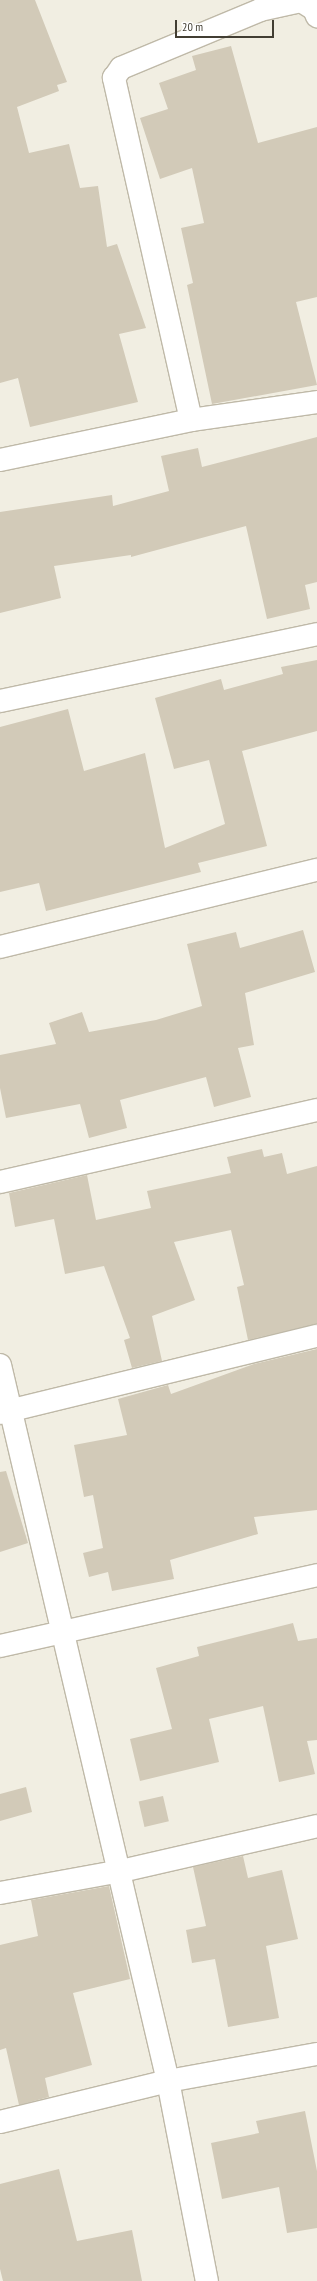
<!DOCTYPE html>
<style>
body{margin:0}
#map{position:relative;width:317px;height:2281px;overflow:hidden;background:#f1eee2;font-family:"PT Sans Narrow",sans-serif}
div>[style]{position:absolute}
.building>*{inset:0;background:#d2cab8;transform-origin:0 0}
.roads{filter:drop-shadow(1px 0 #bfb9a8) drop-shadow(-1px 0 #bfb9a8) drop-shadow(0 1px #bfb9a8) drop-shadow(0 -1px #bfb9a8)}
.minor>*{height:22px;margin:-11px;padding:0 11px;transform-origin:11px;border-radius:11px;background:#fff}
span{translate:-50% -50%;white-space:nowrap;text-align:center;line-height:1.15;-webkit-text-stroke:3.5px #fff;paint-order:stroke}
.scale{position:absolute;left:175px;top:20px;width:99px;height:18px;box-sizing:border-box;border:2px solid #423e33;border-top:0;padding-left:5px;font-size:12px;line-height:14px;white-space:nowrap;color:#423e33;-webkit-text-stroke:3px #fff;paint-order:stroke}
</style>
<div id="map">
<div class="building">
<i style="clip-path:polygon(0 0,35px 0,67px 82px,57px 85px,59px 91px,17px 107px,29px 153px,69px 144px,80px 188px,98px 186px,107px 247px,117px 244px,146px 328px,119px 334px,138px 402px,30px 427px,18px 378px,0 383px)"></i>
<i style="clip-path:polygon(231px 46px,258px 143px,317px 127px,317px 297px,296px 302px,317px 385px,212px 404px,187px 285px,193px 283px,181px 228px,204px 223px,192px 168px,160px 179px,140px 118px,168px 109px,159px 83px,196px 70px,192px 56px)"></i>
<i style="clip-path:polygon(317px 437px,317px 582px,305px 585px,310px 609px,267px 619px,246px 526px,131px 557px,131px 555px,54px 566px,61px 598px,0 613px,0 512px,112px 495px,113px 506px,169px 491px,161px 456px,198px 448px,202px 467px)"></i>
<i style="clip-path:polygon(317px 660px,317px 731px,242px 751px,267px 846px,198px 863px,201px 872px,46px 911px,39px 883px,0 892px,0 727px,68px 709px,84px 771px,145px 753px,165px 848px,225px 824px,209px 760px,174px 769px,155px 698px,221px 679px,224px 690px,283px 674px,281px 667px)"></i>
<i style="clip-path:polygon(303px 930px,315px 972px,245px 993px,254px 1045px,238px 1048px,251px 1097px,214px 1107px,206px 1077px,120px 1100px,127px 1128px,89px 1138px,80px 1104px,6px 1118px,0 1088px,0 1055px,56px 1044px,49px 1023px,82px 1012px,89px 1032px,156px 1020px,202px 1006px,187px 944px,236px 932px,240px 948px)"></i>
<i style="clip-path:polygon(262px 1149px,264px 1157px,282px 1153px,287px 1174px,317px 1166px,317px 1324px,248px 1340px,237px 1287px,244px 1285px,231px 1230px,174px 1242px,195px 1300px,152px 1316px,162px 1361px,132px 1368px,124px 1340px,130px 1338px,104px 1266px,65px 1274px,54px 1219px,15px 1227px,9px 1193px,87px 1175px,96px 1220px,151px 1208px,147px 1191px,231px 1173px,227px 1157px)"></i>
<i style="clip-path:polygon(317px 1349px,317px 1510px,254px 1517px,258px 1534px,170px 1560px,174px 1579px,112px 1591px,108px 1572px,89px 1577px,83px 1553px,103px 1548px,93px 1495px,84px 1497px,74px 1445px,127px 1435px,118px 1399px,168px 1385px,171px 1394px,254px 1364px)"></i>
<i style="clip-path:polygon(6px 1471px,28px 1543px,0 1552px,0 1472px)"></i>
<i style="clip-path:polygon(293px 1623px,298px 1641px,317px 1638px,317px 1740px,307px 1741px,315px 1774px,279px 1782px,263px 1706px,209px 1719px,219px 1762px,140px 1781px,130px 1739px,172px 1729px,156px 1668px,199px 1656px,197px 1647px)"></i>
<i style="clip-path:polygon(26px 1787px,32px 1812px,0 1821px,0 1794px)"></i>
<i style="left:163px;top:1796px;width:26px;height:25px;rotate:77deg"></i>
<i style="clip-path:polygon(243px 1856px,248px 1878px,282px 1870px,298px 1939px,266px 1946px,279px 2018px,228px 2027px,215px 1959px,192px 1963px,186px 1930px,206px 1926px,193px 1867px)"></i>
<i style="clip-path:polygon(109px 1886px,130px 1979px,73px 1993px,92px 2065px,45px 2078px,49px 2097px,19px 2105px,6px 2048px,0 2050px,0 1945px,38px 1936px,31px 1900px)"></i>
<i style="clip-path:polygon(305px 2111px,317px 2171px,317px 2228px,287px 2233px,279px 2187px,222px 2199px,211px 2143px,259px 2133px,256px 2121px)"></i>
<i style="clip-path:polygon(59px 2169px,77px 2241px,132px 2230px,142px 2281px,3px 2281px,0 2269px,0 2184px)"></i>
</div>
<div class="roads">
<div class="minor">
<i style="left:191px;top:420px;width:351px;rotate:-102.7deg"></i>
<i style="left:114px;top:78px;width:12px;rotate:-55deg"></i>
<i style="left:121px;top:68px;width:151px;rotate:-22.6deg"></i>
<i style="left:260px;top:10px;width:42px;rotate:-12.4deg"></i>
<i style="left:301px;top:1px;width:15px;rotate:32deg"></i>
<i style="left:314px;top:9px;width:8px;rotate:67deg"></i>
<i style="left:0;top:460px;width:195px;rotate:-11.8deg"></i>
<i style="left:191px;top:420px;width:127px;rotate:-8.1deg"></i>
<i style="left:0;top:701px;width:324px;rotate:-11.9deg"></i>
<i style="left:0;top:947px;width:326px;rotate:-13.7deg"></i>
<i style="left:0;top:1182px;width:325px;rotate:-12.8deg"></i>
<i style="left:0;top:1365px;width:735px;rotate:76.8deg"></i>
<i style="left:168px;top:2081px;width:204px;rotate:79deg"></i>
<i style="left:0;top:1413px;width:326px;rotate:-13.7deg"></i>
<i style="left:0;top:1646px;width:325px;rotate:-12.6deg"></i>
<i style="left:0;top:1893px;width:123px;rotate:-10.3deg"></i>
<i style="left:121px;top:1871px;width:201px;rotate:-12.9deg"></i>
<i style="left:0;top:2122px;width:173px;rotate:-13.7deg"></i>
<i style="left:168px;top:2081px;width:151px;rotate:-10.3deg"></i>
</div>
</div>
<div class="scale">20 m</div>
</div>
